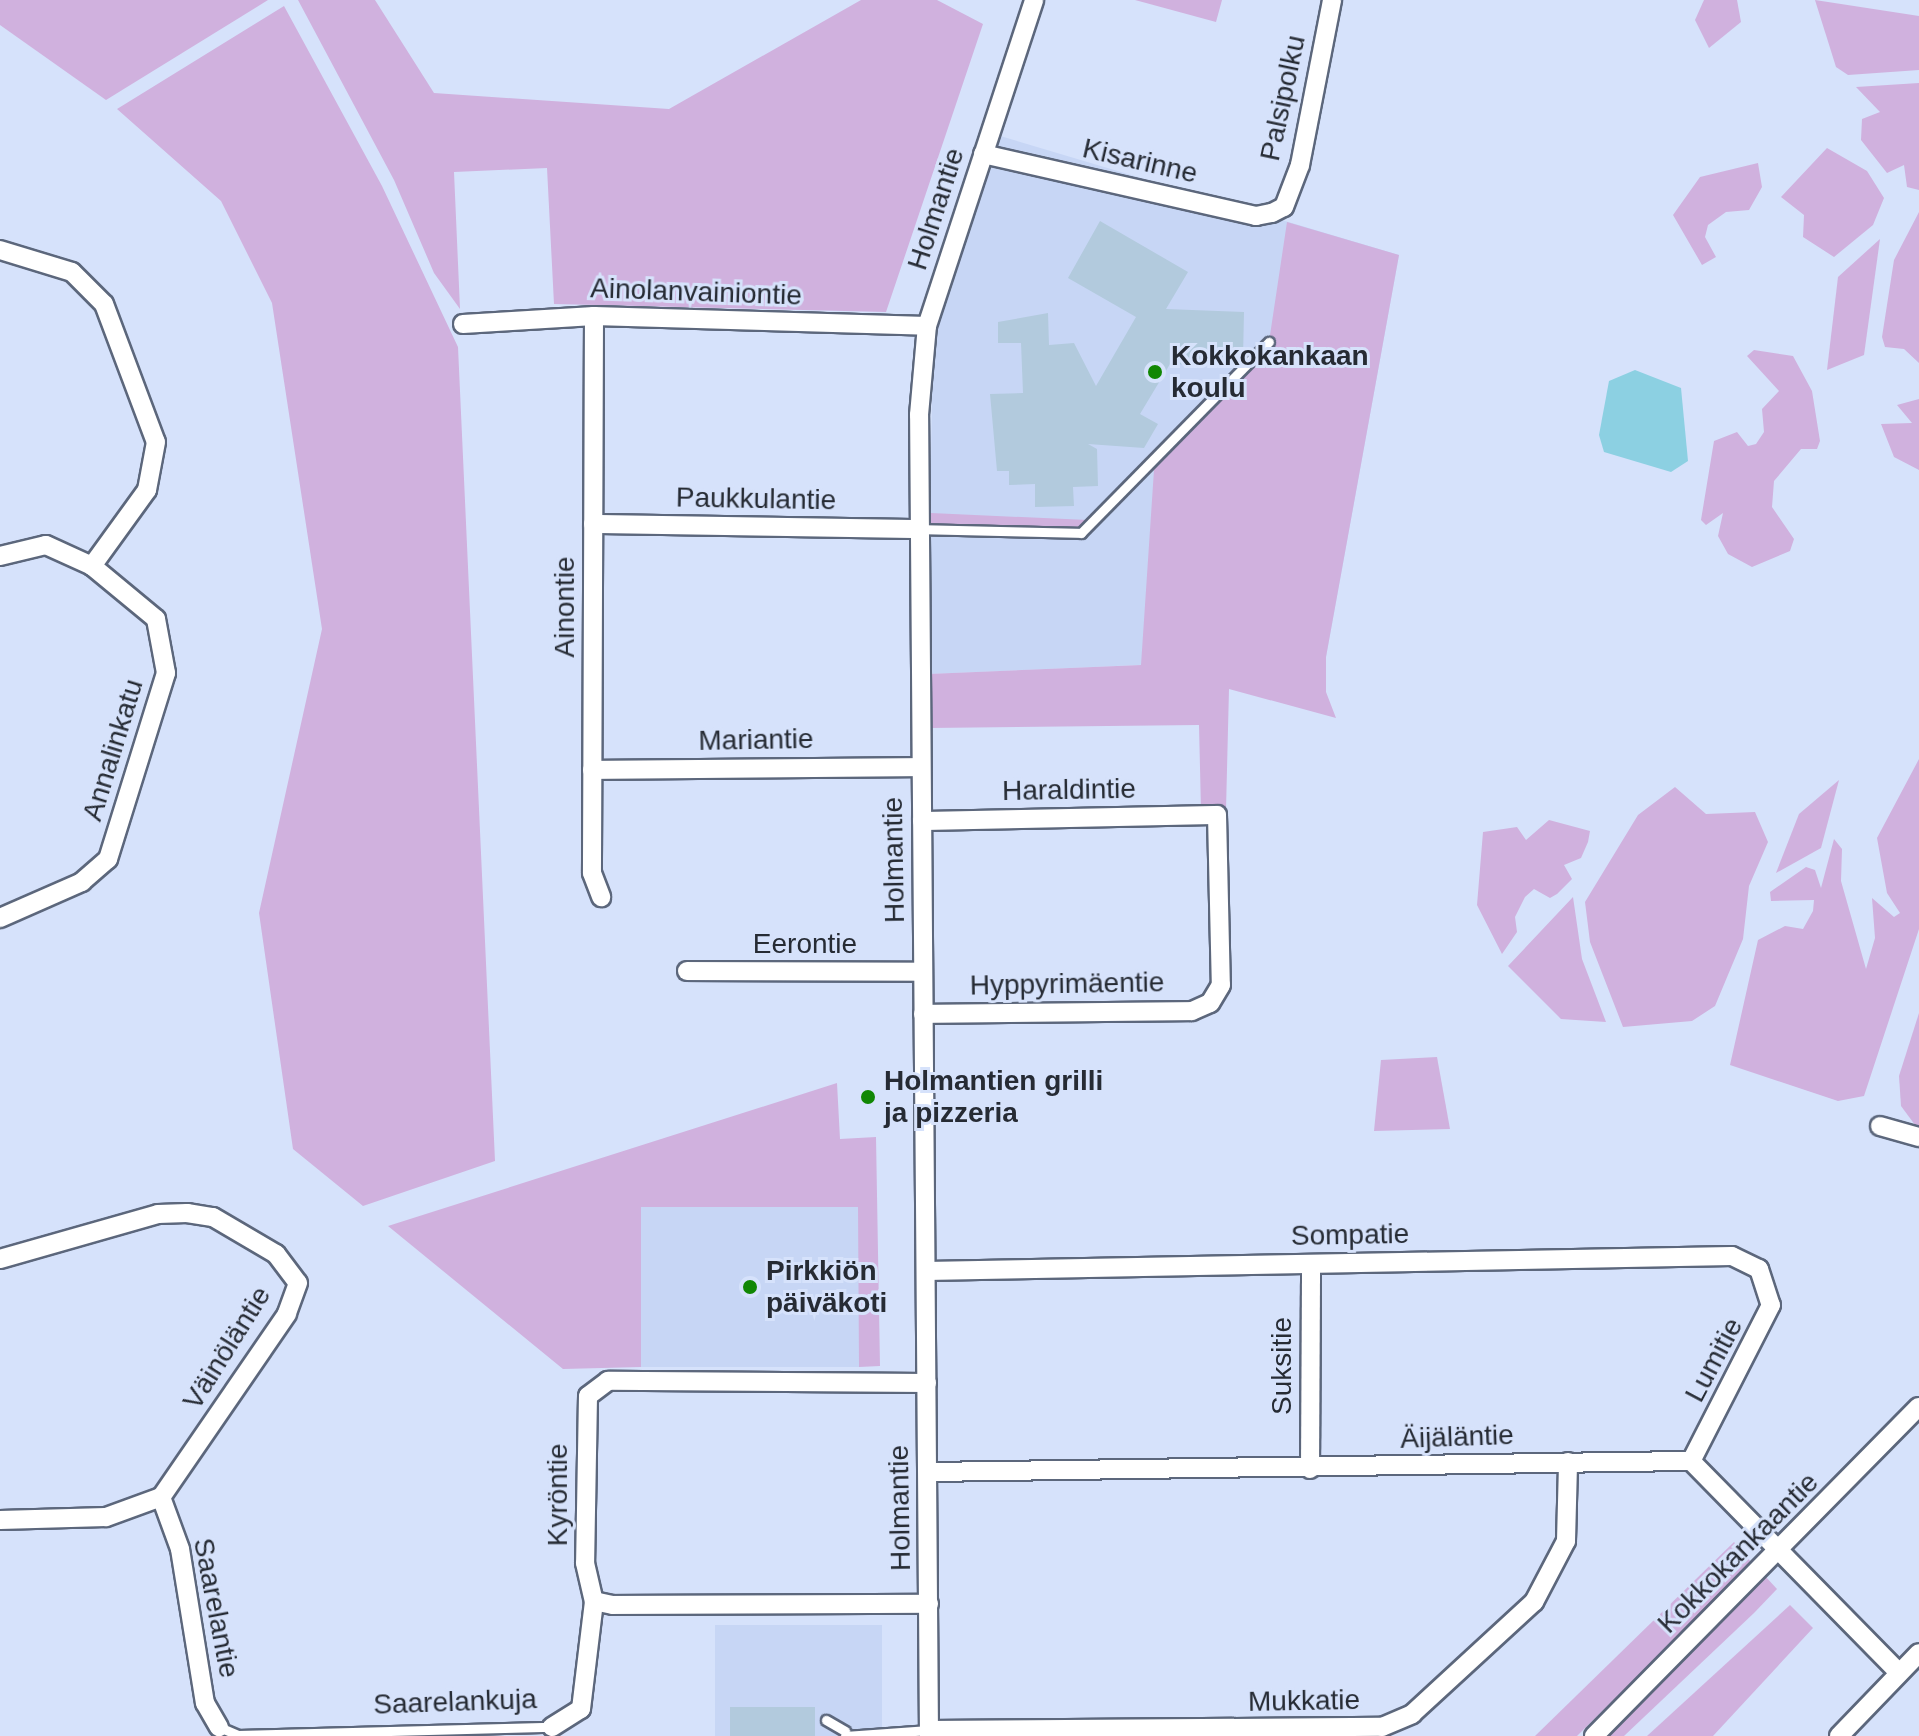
<!DOCTYPE html>
<meta charset="utf-8">
<style>
body{margin:0}
#map{position:relative;width:1919px;height:1736px;overflow:hidden;background:#d6e2fb;font-family:Arial,sans-serif}
div>[style]{position:absolute}
.built>*{inset:0;background:#c7d6f5;transform-origin:0 0}
.green>*{inset:0;background:#d0b1de}
.water>*{inset:0;background:#8cd0e2}
.building>*{inset:0;background:#b2cadd;transform-origin:0 0}
.roads{filter:drop-shadow(2px 0 #5c677c) drop-shadow(-2px 0 #5c677c) drop-shadow(0 2px #5c677c) drop-shadow(0 -2px #5c677c)}
.service>*{height:9px;margin:-4.5px;padding:0 4.5px;transform-origin:4.5px;border-radius:4.5px;background:#fff}
.minor>*{height:18px;margin:-9px;padding:0 9px;transform-origin:9px;border-radius:9px;background:#fff}
.dots>*{width:22px;height:22px;translate:-50% -50%;box-sizing:border-box;border:4px solid #d6e2fb;border-radius:50%}
span{translate:-50% -50%;white-space:nowrap;text-align:center;line-height:1.15;-webkit-text-stroke:6px #d6e2fb;paint-order:stroke}
.street-label{font-size:28px;color:#262b34}
.poi-label{font-size:28px;color:#262b34;font-weight:700}
.left{translate:0 -50%;text-align:left}
</style>
<div id="map">
<div class="built">
<i style="clip-path:polygon(997px 135px,1399px 255px,1326px 657px,928px 674px,933px 328px)"></i>
<i style="left:641px;top:1207px;width:218px;height:160px"></i>
<i style="left:715px;top:1625px;width:167px;height:111px"></i>
</div>
<div class="green">
<i style="clip-path:polygon(0 0,268px 0,106px 100px,0 25px)"></i>
<i style="clip-path:polygon(298px 0,375px 0,434px 93px,669px 109px,861px 0,937px 0,983px 24px,886px 312px,554px 304px,547px 168px,454px 172px,460px 309px,434px 273px,394px 180px)"></i>
<i style="clip-path:polygon(1135px 0,1222px 0,1216px 22px)"></i>
<i style="clip-path:polygon(1704px 0,1737px 0,1741px 22px,1709px 48px,1695px 20px)"></i>
<i style="clip-path:polygon(1815px 0,1919px 16px,1919px 70px,1848px 75px,1836px 67px)"></i>
<i style="clip-path:polygon(284px 6px,382px 186px,458px 347px,495px 1161px,363px 1206px,293px 1149px,259px 913px,322px 629px,272px 303px,221px 201px,117px 109px)"></i>
<i style="clip-path:polygon(1919px 83px,1919px 190px,1907px 187px,1904px 165px,1887px 173px,1861px 140px,1862px 119px,1880px 112px,1856px 87px)"></i>
<i style="clip-path:polygon(1827px 148px,1867px 171px,1884px 198px,1873px 225px,1834px 257px,1803px 237px,1804px 215px,1781px 197px)"></i>
<i style="clip-path:polygon(1758px 163px,1762px 187px,1749px 210px,1726px 212px,1708px 225px,1705px 237px,1716px 257px,1702px 265px,1673px 215px,1700px 177px)"></i>
<i style="clip-path:polygon(1919px 212px,1919px 363px,1904px 349px,1885px 347px,1882px 337px,1894px 260px)"></i>
<i style="clip-path:polygon(1287px 222px,1399px 255px,1326px 657px,1326px 692px,1336px 718px,1229px 689px,1226px 810px,1201px 811px,1199px 725px,929px 728px,928px 674px,1141px 665px,1155px 455px,1269px 342px)"></i>
<i style="clip-path:polygon(1880px 239px,1864px 355px,1827px 370px,1838px 277px)"></i>
<i style="clip-path:polygon(1754px 350px,1793px 356px,1812px 391px,1820px 441px,1817px 449px,1801px 449px,1774px 481px,1772px 507px,1794px 539px,1790px 551px,1752px 567px,1728px 554px,1718px 536px,1723px 513px,1706px 525px,1701px 520px,1714px 441px,1737px 432px,1748px 446px,1756px 444px,1764px 432px,1762px 409px,1779px 391px,1747px 356px)"></i>
<i style="clip-path:polygon(1919px 399px,1919px 470px,1894px 457px,1881px 424px,1912px 423px,1897px 405px)"></i>
<i style="clip-path:polygon(931px 513px,1088px 520px,1079px 530px,931px 526px)"></i>
<i style="clip-path:polygon(1919px 759px,1919px 929px,1864px 1096px,1838px 1101px,1730px 1065px,1758px 940px,1785px 926px,1803px 929px,1813px 911px,1814px 900px,1771px 901px,1770px 892px,1806px 867px,1815px 870px,1821px 888px,1834px 839px,1842px 849px,1841px 881px,1866px 969px,1875px 938px,1872px 898px,1894px 917px,1900px 913px,1887px 893px,1877px 838px)"></i>
<i style="clip-path:polygon(1839px 780px,1821px 848px,1776px 873px,1799px 814px)"></i>
<i style="clip-path:polygon(1675px 787px,1706px 814px,1755px 812px,1768px 842px,1749px 886px,1743px 939px,1715px 1006px,1692px 1021px,1623px 1027px,1590px 942px,1585px 902px,1638px 815px)"></i>
<i style="clip-path:polygon(1549px 820px,1590px 831px,1588px 842px,1581px 858px,1564px 865px,1572px 879px,1557px 894px,1550px 898px,1534px 889px,1525px 897px,1515px 917px,1517px 932px,1502px 954px,1477px 905px,1483px 832px,1517px 827px,1526px 840px)"></i>
<i style="clip-path:polygon(1573px 897px,1582px 959px,1606px 1022px,1561px 1019px,1508px 966px)"></i>
<i style="clip-path:polygon(1919px 1013px,1919px 1128px,1918px 1129px,1901px 1106px,1899px 1076px)"></i>
<i style="clip-path:polygon(1437px 1057px,1450px 1129px,1374px 1131px,1381px 1060px)"></i>
<i style="clip-path:polygon(837px 1083px,840px 1139px,876px 1137px,880px 1366px,859px 1367px,858px 1207px,641px 1207px,641px 1367px,563px 1369px,388px 1226px)"></i>
<i style="clip-path:polygon(1734px 1542px,1752px 1563px,1577px 1736px,1535px 1736px)"></i>
<i style="clip-path:polygon(1765px 1576px,1777px 1589px,1754px 1613px,1624px 1736px,1603px 1736px)"></i>
<i style="clip-path:polygon(1790px 1605px,1813px 1628px,1713px 1736px,1647px 1736px)"></i>
</div>
<div class="water">
<i style="clip-path:polygon(1635px 370px,1681px 388px,1688px 461px,1671px 472px,1604px 452px,1599px 435px,1609px 381px)"></i>
</div>
<div class="building">
<i style="clip-path:polygon(1100px 221px,1188px 272px,1166px 309px,1244px 312px,1243px 358px,1235px 366px,1170px 364px,1140px 414px,1158px 424px,1144px 448px,1088px 444px,1097px 449px,1098px 486px,1073px 487px,1074px 506px,1035px 507px,1035px 484px,1009px 485px,1009px 471px,997px 471px,990px 394px,1023px 393px,1021px 343px,998px 343px,998px 322px,1048px 313px,1049px 345px,1074px 343px,1096px 386px,1136px 317px,1068px 278px)"></i>
<i style="left:815px;top:1707px;width:29px;height:85px;rotate:90deg"></i>
</div>
<div class="roads">
<div class="service">
<i style="left:919px;top:529px;width:162px;rotate:1.4deg"></i>
<i style="left:1081px;top:533px;width:268px;rotate:-45.5deg"></i>
<i style="left:826px;top:1720px;width:22px;rotate:30deg"></i>
<i style="left:219px;top:1727px;width:21px;rotate:23deg"></i>
<i style="left:238px;top:1735px;width:314px;rotate:-1.5deg"></i>
<i style="left:845px;top:1736px;width:84px;rotate:-4.1deg"></i>
</div>
<div class="minor">
<i style="left:983px;top:154px;width:280px;rotate:12.8deg"></i>
<i style="left:1256px;top:216px;width:16px;rotate:-11deg"></i>
<i style="left:1272px;top:213px;width:13px;rotate:-27deg"></i>
<i style="left:1284px;top:207px;width:45px;rotate:-69.1deg"></i>
<i style="left:1300px;top:165px;width:168px;rotate:-79deg"></i>
<i style="left:0;top:250px;width:75px;rotate:17deg"></i>
<i style="left:72px;top:272px;width:45px;rotate:45deg"></i>
<i style="left:104px;top:304px;width:147px;rotate:69.4deg"></i>
<i style="left:156px;top:442px;width:49px;rotate:100.6deg"></i>
<i style="left:147px;top:490px;width:94px;rotate:125.9deg"></i>
<i style="left:594px;top:316px;width:557px;rotate:90.21deg"></i>
<i style="left:592px;top:873px;width:26px;rotate:69deg"></i>
<i style="left:463px;top:324px;width:131px;rotate:-3.5deg"></i>
<i style="left:594px;top:316px;width:333px;rotate:1.7deg"></i>
<i style="left:593px;top:524px;width:326px;rotate:0.9deg"></i>
<i style="left:0;top:556px;width:47px;rotate:-13.4deg"></i>
<i style="left:46px;top:545px;width:51px;rotate:24.5deg"></i>
<i style="left:92px;top:566px;width:83px;rotate:39.6deg"></i>
<i style="left:156px;top:619px;width:55px;rotate:79.5deg"></i>
<i style="left:166px;top:673px;width:195px;rotate:107.3deg"></i>
<i style="left:108px;top:859px;width:35px;rotate:139deg"></i>
<i style="left:82px;top:882px;width:90px;rotate:156.3deg"></i>
<i style="left:592px;top:770px;width:329px;rotate:-0.5deg"></i>
<i style="left:922px;top:821px;width:295px;rotate:-1.2deg"></i>
<i style="left:1217px;top:815px;width:170px;rotate:88.7deg"></i>
<i style="left:1221px;top:985px;width:21px;rotate:121deg"></i>
<i style="left:1210px;top:1003px;width:20px;rotate:156deg"></i>
<i style="left:1192px;top:1011px;width:269px;rotate:179.4deg"></i>
<i style="left:687px;top:971px;width:236px;rotate:0.2deg"></i>
<i style="left:1880px;top:1126px;width:41px;rotate:15.8deg"></i>
<i style="left:0;top:1259px;width:164px;rotate:-15.9deg"></i>
<i style="left:158px;top:1214px;width:29px;rotate:-2deg"></i>
<i style="left:187px;top:1213px;width:26px;rotate:9deg"></i>
<i style="left:213px;top:1217px;width:73px;rotate:30.4deg"></i>
<i style="left:276px;top:1254px;width:36px;rotate:53deg"></i>
<i style="left:298px;top:1283px;width:33px;rotate:110deg"></i>
<i style="left:287px;top:1314px;width:222px;rotate:124.5deg"></i>
<i style="left:161px;top:1497px;width:59px;rotate:160deg"></i>
<i style="left:106px;top:1517px;width:106px;rotate:178.4deg"></i>
<i style="left:926px;top:1271px;width:806px;rotate:-1.07deg"></i>
<i style="left:1732px;top:1256px;width:30px;rotate:26deg"></i>
<i style="left:1759px;top:1269px;width:38px;rotate:72deg"></i>
<i style="left:1771px;top:1305px;width:175px;rotate:117.1deg"></i>
<i style="left:927px;top:1383px;width:319px;rotate:-179.6deg"></i>
<i style="left:608px;top:1381px;width:25px;rotate:143deg"></i>
<i style="left:588px;top:1396px;width:167px;rotate:91deg"></i>
<i style="left:585px;top:1563px;width:39px;rotate:77deg"></i>
<i style="left:594px;top:1601px;width:19px;rotate:12deg"></i>
<i style="left:613px;top:1605px;width:316px;rotate:-0.2deg"></i>
<i style="left:1310px;top:1469px;width:205px;rotate:-89.7deg"></i>
<i style="left:928px;top:1472px;width:763px;rotate:-0.83deg"></i>
<i style="left:1691px;top:1461px;width:297px;rotate:45.5deg"></i>
<i style="left:161px;top:1497px;width:55px;rotate:69.9deg"></i>
<i style="left:180px;top:1549px;width:156px;rotate:80.8deg"></i>
<i style="left:205px;top:1703px;width:28px;rotate:60deg"></i>
<i style="left:552px;top:1727px;width:34px;rotate:-32deg"></i>
<i style="left:581px;top:1709px;width:109px;rotate:-83.1deg"></i>
<i style="left:929px;top:1730px;width:453px;rotate:-0.4deg"></i>
<i style="left:1382px;top:1727px;width:33px;rotate:-23deg"></i>
<i style="left:1412px;top:1714px;width:166px;rotate:-42.6deg"></i>
<i style="left:1534px;top:1602px;width:69px;rotate:-62.3deg"></i>
<i style="left:1566px;top:1541px;width:79px;rotate:-88.5deg"></i>
<i style="left:929px;top:1736px;width:1321px;rotate:-90.43deg"></i>
<i style="left:919px;top:415px;width:89px;rotate:-84.9deg"></i>
<i style="left:927px;top:326px;width:343px;rotate:-71.8deg"></i>
<i style="left:1594px;top:1736px;width:462px;rotate:-45.4deg"></i>
<i style="left:1839px;top:1736px;width:115px;rotate:-46.1deg"></i>
</div>
</div>
<div class="dots">
<i style="left:1155px;top:372px;background:#118704"></i>
<i style="left:868px;top:1097px;background:#118704"></i>
<i style="left:750px;top:1287px;background:#118704"></i>
</div>
<div class="street-label">
<span style="left:1283px;top:98px;rotate:-78deg">Palsipolku</span>
<span style="left:1140px;top:161px;rotate:13deg">Kisarinne</span>
<span style="left:936px;top:209px;rotate:-72deg">Holmantie</span>
<span style="left:696px;top:292px;rotate:2deg">Ainolanvainiontie</span>
<span style="left:756px;top:499px;rotate:1deg">Paukkulantie</span>
<span style="left:565px;top:607px;rotate:-90deg">Ainontie</span>
<span style="left:756px;top:740px;rotate:-1deg">Mariantie</span>
<span style="left:113px;top:750px;rotate:-73deg">Annalinkatu</span>
<span style="left:1069px;top:790px;rotate:-1deg">Haraldintie</span>
<span style="left:894px;top:860px;rotate:-91deg">Holmantie</span>
<span style="left:805px;top:944px">Eerontie</span>
<span style="left:1067px;top:984px;rotate:-1deg">Hyppyrimäentie</span>
<span style="left:1350px;top:1235px;rotate:-1deg">Sompatie</span>
<span style="left:227px;top:1348px;rotate:-58deg">Väinöläntie</span>
<span style="left:1714px;top:1360px;rotate:-62deg">Lumitie</span>
<span style="left:1282px;top:1366px;rotate:-90deg">Suksitie</span>
<span style="left:1457px;top:1437px;rotate:-2deg">Äijäläntie</span>
<span style="left:558px;top:1495px;rotate:-90deg">Kyröntie</span>
<span style="left:900px;top:1508px;rotate:-91deg">Holmantie</span>
<span style="left:1738px;top:1553px;rotate:-45deg">Kokkokankaantie</span>
<span style="left:216px;top:1608px;rotate:79deg">Saarelantie</span>
<span style="left:1304px;top:1701px;rotate:-1deg">Mukkatie</span>
<span style="left:455px;top:1702px;rotate:-2deg">Saarelankuja</span>
</div>
<div class="poi-label">
<span class="left" style="left:1171px;top:372px">Kokkokankaan<br>koulu</span>
<span class="left" style="left:884px;top:1097px">Holmantien grilli<br>ja pizzeria</span>
<span class="left" style="left:766px;top:1287px">Pirkkiön<br>päiväkoti</span>
</div>
</div>
